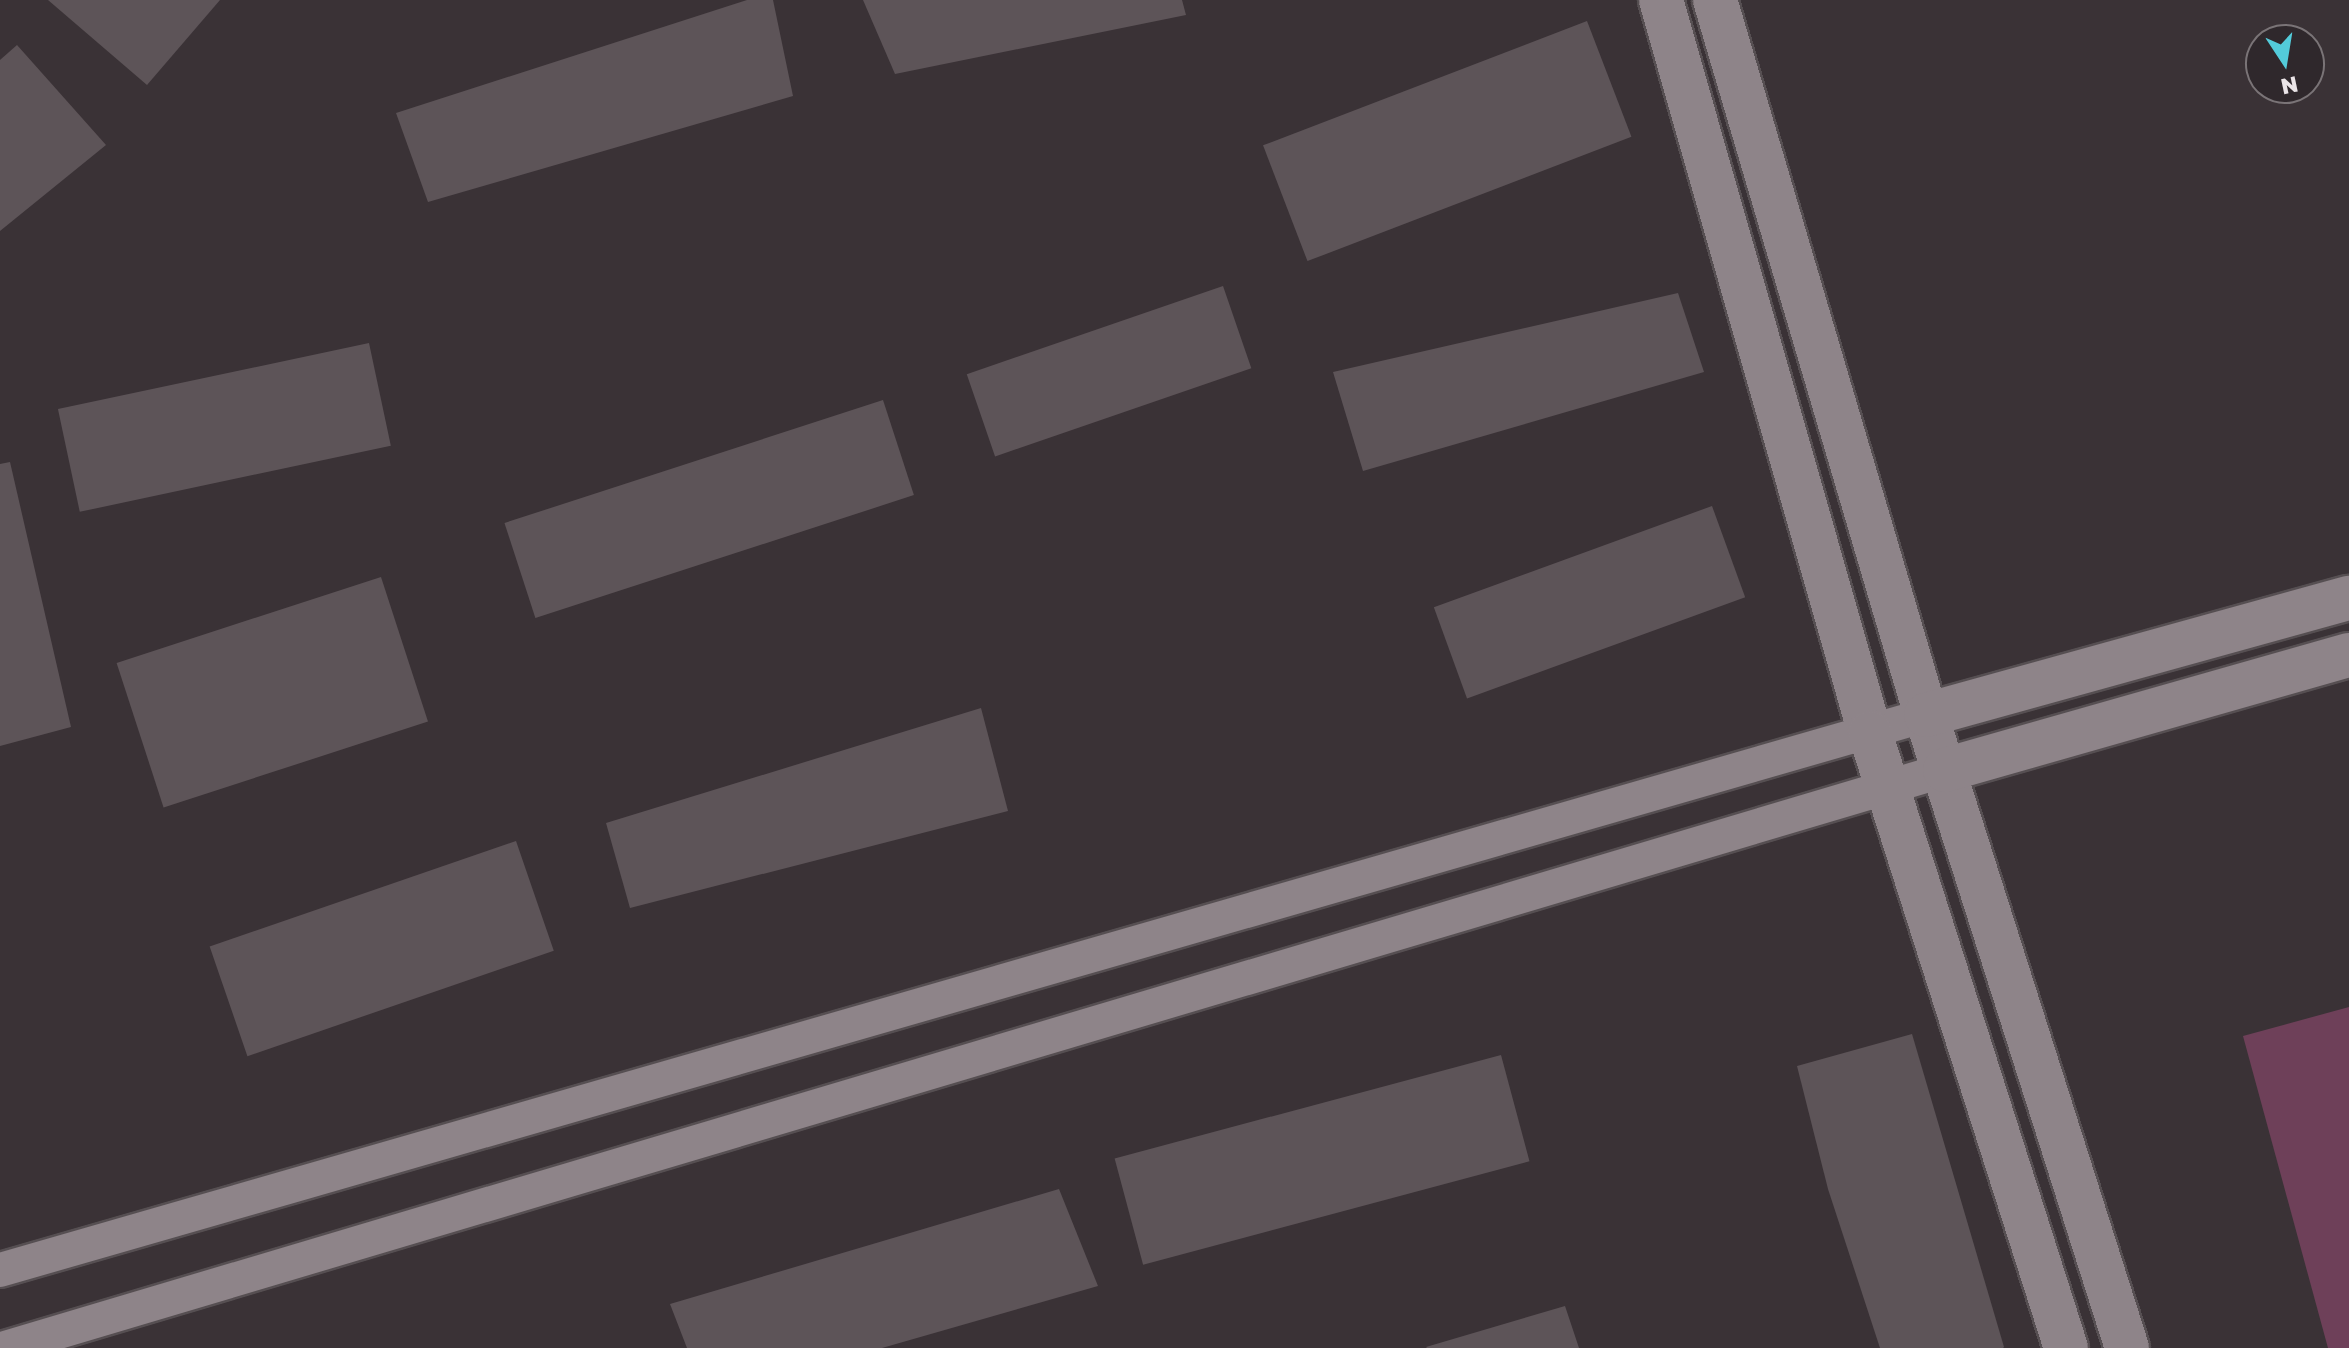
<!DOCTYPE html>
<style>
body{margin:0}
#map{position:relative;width:2349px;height:1348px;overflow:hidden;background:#3a3236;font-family:"Golos Text",sans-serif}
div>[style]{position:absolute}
.green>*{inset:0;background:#6e4059}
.building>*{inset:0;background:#5d5458;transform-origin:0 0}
.roads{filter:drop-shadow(2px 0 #564f52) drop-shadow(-2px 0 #564f52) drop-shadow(0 2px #564f52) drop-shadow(0 -2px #564f52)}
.minor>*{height:34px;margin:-17px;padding:0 17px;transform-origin:17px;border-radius:17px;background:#8e8489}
.tertiary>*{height:44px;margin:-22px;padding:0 22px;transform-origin:22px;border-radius:22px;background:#8e8489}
span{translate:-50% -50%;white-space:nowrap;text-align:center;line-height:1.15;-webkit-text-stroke:6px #2f282c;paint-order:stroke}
.north{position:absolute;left:2245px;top:24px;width:80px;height:80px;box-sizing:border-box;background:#2f282c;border:2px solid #7a7477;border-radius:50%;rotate:168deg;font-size:22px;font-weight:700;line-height:32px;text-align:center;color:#ebe5e8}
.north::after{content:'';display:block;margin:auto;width:28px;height:36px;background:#53cbda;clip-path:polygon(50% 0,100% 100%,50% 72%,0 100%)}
</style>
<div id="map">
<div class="green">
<i style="clip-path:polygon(2349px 1007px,2349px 1348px,2328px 1348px,2243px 1036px)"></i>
</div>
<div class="building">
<i style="clip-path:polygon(48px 0,220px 0,147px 85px)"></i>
<i style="clip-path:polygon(747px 0,773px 0,793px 96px,428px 202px,396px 113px)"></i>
<i style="clip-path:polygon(863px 0,1182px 0,1186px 15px,895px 74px)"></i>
<i style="left:1587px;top:21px;width:124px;height:347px;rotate:69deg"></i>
<i style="clip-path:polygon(17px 45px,106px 145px,0 231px,0 60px)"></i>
<i style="left:1223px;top:286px;width:87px;height:271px;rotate:71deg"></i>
<i style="clip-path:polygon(1678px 293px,1704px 372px,1363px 471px,1333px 372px)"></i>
<i style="left:369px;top:343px;width:105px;height:318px;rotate:78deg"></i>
<i style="left:883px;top:400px;width:100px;height:398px;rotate:72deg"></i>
<i style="clip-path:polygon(10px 462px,71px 727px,0 746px,0 464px)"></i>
<i style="left:1712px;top:506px;width:97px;height:296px;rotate:70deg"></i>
<i style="left:381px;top:577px;width:152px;height:278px;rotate:72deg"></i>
<i style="clip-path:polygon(981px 708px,1008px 811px,630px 908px,606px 823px)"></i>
<i style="left:516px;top:841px;width:116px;height:324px;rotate:71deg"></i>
<i style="clip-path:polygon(1912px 1034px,2004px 1347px,2003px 1348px,1880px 1348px,1828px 1189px,1797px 1066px)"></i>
<i style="left:1501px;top:1055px;width:110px;height:400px;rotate:75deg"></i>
<i style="clip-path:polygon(1059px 1189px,1098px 1286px,882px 1348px,687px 1348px,670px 1304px)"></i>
<i style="clip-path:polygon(1565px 1306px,1579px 1348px,1427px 1348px,1426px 1347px)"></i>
</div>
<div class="roads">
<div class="minor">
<i style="left:0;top:1270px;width:2004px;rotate:-16.07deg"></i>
<i style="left:5px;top:1348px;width:2024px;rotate:-16.59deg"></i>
</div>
<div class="tertiary">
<i style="left:1661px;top:0;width:762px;rotate:74.09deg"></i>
<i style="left:1870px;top:733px;width:645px;rotate:72.32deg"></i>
<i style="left:1715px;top:0;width:745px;rotate:73.56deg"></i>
<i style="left:1926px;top:715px;width:664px;rotate:72.38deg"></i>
<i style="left:1926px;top:715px;width:439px;rotate:-15.5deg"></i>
<i style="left:1945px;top:770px;width:420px;rotate:-15.9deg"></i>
</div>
</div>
<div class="north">N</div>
</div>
